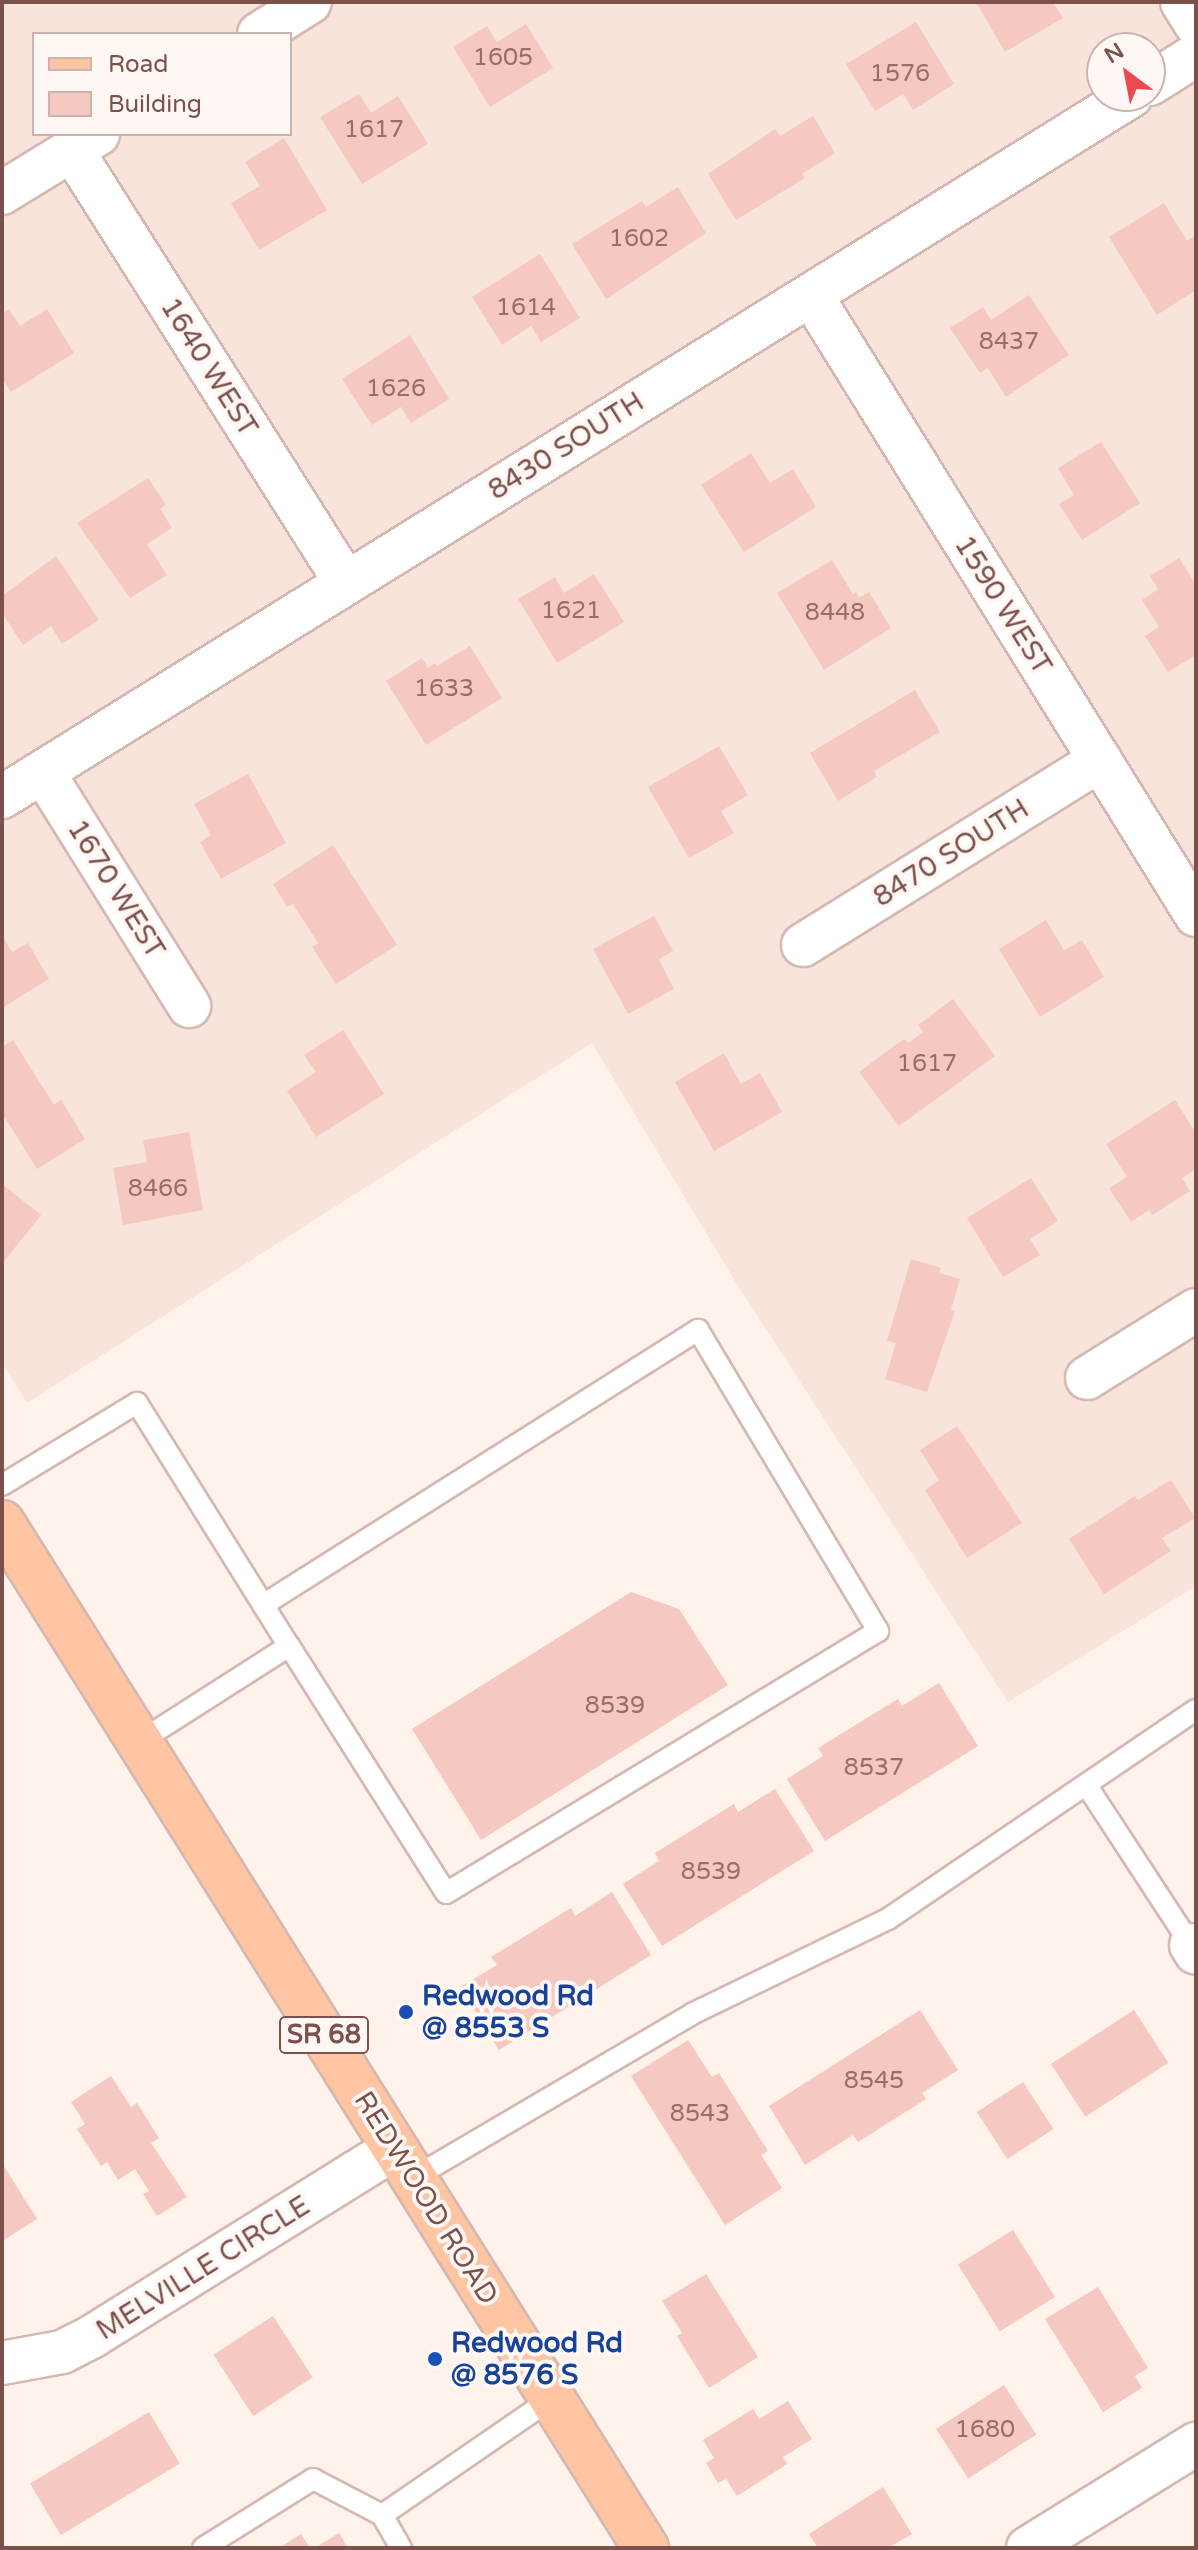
<!DOCTYPE html>
<style>
body{margin:0}
#map{position:relative;width:1198px;height:2550px;overflow:hidden;background:#fef2eb;font-family:"Varela Round",sans-serif}
div>[style]{position:absolute}
.residential>*{inset:0;background:#f8e4db}
.building>*{inset:0;background:#f5c8c1;transform-origin:0 0}
.roads{filter:drop-shadow(2px 0 #d4b8b1) drop-shadow(-2px 0 #d4b8b1) drop-shadow(0 2px #d4b8b1) drop-shadow(0 -2px #d4b8b1)}
.lane>*{height:20px;margin:-10px;padding:0 10px;transform-origin:10px;border-radius:10px;background:#fff}
.street>*{height:42px;margin:-21px;padding:0 21px;transform-origin:21px;border-radius:21px;background:#fff}
.primary>*{height:44px;margin:-22px;padding:0 22px;transform-origin:22px;border-radius:22px;background:#ffc4a1}
.dots>*{width:22px;height:22px;translate:-50% -50%;box-sizing:border-box;border:4px solid #fff7f3;border-radius:50%}
span{translate:-50% -50%;white-space:nowrap;text-align:center;line-height:1.15;-webkit-text-stroke:8px #fff7f3;paint-order:stroke}
.number-label{font-size:24px;color:#9a6e68}
.number-label span{-webkit-text-stroke-width:0}
.shield-label span{padding:2px 6px;background:#fff7f3;border:2px solid;border-radius:6px;-webkit-text-stroke-width:0}
.shield-label{font-size:26px;color:#7c504b;font-weight:700}
.street-label{font-size:28px;color:#7c504b}
.transit-label{font-size:28px;color:#164399;font-weight:700}
.left{translate:0 -50%;text-align:left}
.frame{position:absolute;inset:0;border:4px solid #7c504b;pointer-events:none}
.legend{position:absolute;left:32px;top:32px;width:260px;height:104px;box-sizing:border-box;background:#fff7f3;border:2px solid #cbb4b0;margin:0;padding:10px 14px;list-style:none;font-size:24px;color:#7c504b}
.legend li{display:flex;align-items:center;gap:16px;height:40px}
.legend b{width:40px;border:2px solid #cbb4b0}
.north{position:absolute;left:1086px;top:32px;width:80px;height:80px;box-sizing:border-box;background:#fff7f3;border:2px solid #cbb4b0;border-radius:50%;rotate:328deg;font-size:22px;font-weight:700;line-height:32px;text-align:center;color:#7c504b}
.north::after{content:'';display:block;margin:auto;width:28px;height:36px;background:#ed4a50;clip-path:polygon(50% 0,100% 100%,50% 72%,0 100%)}
</style>
<div id="map">
<div class="residential">
<i style="clip-path:polygon(evenodd,2px 2px,1196px 2px,1196px 1586px,1008px 1702px,738px 1286px,592px 1043px,27px 1403px,2px 1363px,2px 2px,34px 34px,290px 34px,290px 134px,34px 134px,34px 34px,2px 2px,1102px 48px,1150px 48px,1150px 96px,1102px 96px,1102px 48px)"></i>
</div>
<div class="building">
<i style="clip-path:polygon(976px 2px,1053px 2px,1063px 18px,1005px 52px)"></i>
<i style="clip-path:polygon(916px 22px,954px 84px,913px 110px,903px 94px,875px 111px,846px 64px)"></i>
<i style="clip-path:polygon(526px 24px,553px 68px,490px 107px,453px 47px,487px 26px,497px 42px)"></i>
<i style="clip-path:polygon(359px 94px,371px 113px,398px 96px,428px 144px,362px 184px,320px 117px)"></i>
<i style="clip-path:polygon(813px 116px,835px 153px,802px 174px,805px 178px,736px 220px,708px 174px,775px 129px,780px 136px)"></i>
<i style="clip-path:polygon(284px 138px,327px 210px,259px 250px,231px 203px,260px 186px,245px 162px)"></i>
<i style="clip-path:polygon(678px 187px,706px 233px,606px 299px,572px 244px,642px 201px,646px 207px)"></i>
<i style="clip-path:polygon(1164px 203px,1187px 241px,1196px 235px,1196px 290px,1157px 315px,1109px 237px)"></i>
<i style="clip-path:polygon(540px 254px,580px 318px,541px 342px,531px 326px,502px 345px,472px 297px)"></i>
<i style="clip-path:polygon(1029px 295px,1069px 355px,1006px 397px,988px 368px,980px 373px,950px 328px,983px 307px,991px 320px)"></i>
<i style="clip-path:polygon(9px 309px,20px 326px,47px 309px,74px 353px,11px 392px,2px 378px,2px 314px)"></i>
<i style="clip-path:polygon(410px 335px,449px 399px,411px 423px,401px 407px,372px 425px,342px 379px)"></i>
<i style="clip-path:polygon(1101px 442px,1140px 503px,1082px 540px,1059px 504px,1074px 495px,1058px 468px)"></i>
<i style="clip-path:polygon(751px 453px,770px 483px,793px 469px,816px 507px,744px 552px,701px 485px)"></i>
<i style="clip-path:polygon(148px 478px,166px 505px,160px 509px,172px 528px,147px 544px,167px 575px,130px 598px,77px 523px)"></i>
<i style="clip-path:polygon(56px 556px,99px 620px,62px 644px,51px 626px,23px 645px,2px 613px,2px 596px)"></i>
<i style="clip-path:polygon(1179px 558px,1196px 585px,1196px 655px,1168px 672px,1145px 636px,1159px 627px,1142px 600px,1158px 589px,1150px 576px)"></i>
<i style="clip-path:polygon(832px 560px,853px 594px,856px 592px,859px 598px,869px 592px,891px 628px,824px 670px,777px 593px)"></i>
<i style="clip-path:polygon(594px 574px,624px 622px,557px 663px,518px 599px,555px 577px,564px 593px)"></i>
<i style="clip-path:polygon(470px 646px,502px 698px,426px 745px,386px 681px,422px 658px,428px 668px,435px 663px,437px 666px)"></i>
<i style="clip-path:polygon(915px 690px,940px 732px,874px 771px,877px 777px,838px 801px,810px 753px)"></i>
<i style="clip-path:polygon(719px 746px,748px 795px,721px 811px,734px 833px,689px 858px,648px 787px)"></i>
<i style="clip-path:polygon(248px 774px,286px 843px,221px 879px,200px 842px,211px 835px,194px 804px)"></i>
<i style="clip-path:polygon(333px 845px,397px 945px,336px 984px,312px 947px,318px 943px,293px 904px,287px 907px,273px 884px)"></i>
<i style="clip-path:polygon(654px 916px,673px 951px,659px 959px,674px 989px,628px 1014px,593px 949px)"></i>
<i style="clip-path:polygon(1046px 920px,1064px 950px,1082px 940px,1104px 977px,1040px 1017px,999px 949px)"></i>
<i style="clip-path:polygon(2px 935px,12px 952px,28px 943px,49px 979px,2px 1008px)"></i>
<i style="clip-path:polygon(953px 999px,995px 1056px,899px 1126px,859px 1072px,904px 1039px,908px 1043px,923px 1032px,918px 1025px)"></i>
<i style="clip-path:polygon(343px 1030px,384px 1094px,316px 1137px,287px 1091px,316px 1072px,304px 1055px)"></i>
<i style="clip-path:polygon(13px 1040px,54px 1105px,61px 1100px,85px 1139px,37px 1169px,2px 1113px,2px 1047px)"></i>
<i style="clip-path:polygon(724px 1053px,741px 1084px,760px 1073px,782px 1112px,714px 1151px,675px 1082px)"></i>
<i style="clip-path:polygon(1175px 1100px,1196px 1133px,1196px 1169px,1182px 1178px,1190px 1191px,1152px 1215px,1149px 1210px,1131px 1222px,1109px 1188px,1127px 1177px,1106px 1144px)"></i>
<i style="clip-path:polygon(189px 1132px,203px 1210px,123px 1225px,113px 1168px,147px 1162px,143px 1140px)"></i>
<i style="clip-path:polygon(1031px 1178px,1058px 1221px,1030px 1239px,1040px 1255px,1003px 1277px,967px 1218px)"></i>
<i style="clip-path:polygon(2px 1184px,41px 1215px,2px 1264px)"></i>
<i style="clip-path:polygon(911px 1259px,941px 1268px,939px 1273px,960px 1279px,951px 1310px,955px 1311px,927px 1392px,885px 1379px,896px 1343px,887px 1341px)"></i>
<i style="clip-path:polygon(957px 1426px,1022px 1523px,967px 1558px,925px 1490px,939px 1480px,920px 1450px)"></i>
<i style="clip-path:polygon(1171px 1480px,1195px 1518px,1162px 1538px,1171px 1551px,1104px 1594px,1069px 1539px,1135px 1496px,1138px 1500px)"></i>
<i style="clip-path:polygon(631px 1592px,679px 1609px,728px 1685px,481px 1840px,412px 1729px)"></i>
<i style="clip-path:polygon(939px 1683px,978px 1746px,825px 1841px,787px 1779px,823px 1756px,818px 1748px,898px 1699px,902px 1706px)"></i>
<i style="clip-path:polygon(775px 1789px,814px 1851px,662px 1946px,623px 1884px,659px 1861px,655px 1853px,734px 1804px,738px 1812px)"></i>
<i style="clip-path:polygon(612px 1892px,651px 1955px,499px 2050px,460px 1987px,497px 1965px,491px 1957px,571px 1908px,575px 1916px)"></i>
<i style="clip-path:polygon(920px 2010px,958px 2070px,922px 2093px,926px 2099px,858px 2142px,853px 2135px,805px 2165px,769px 2106px)"></i>
<i style="left:1134px;top:2010px;width:63px;height:99px;rotate:57deg"></i>
<i style="clip-path:polygon(688px 2040px,712px 2077px,719px 2073px,768px 2151px,761px 2155px,782px 2188px,725px 2225px,631px 2076px)"></i>
<i style="clip-path:polygon(111px 2076px,131px 2107px,137px 2103px,159px 2138px,151px 2143px,187px 2197px,157px 2216px,143px 2194px,149px 2191px,135px 2169px,118px 2180px,107px 2162px,101px 2166px,77px 2129px,85px 2124px,71px 2102px)"></i>
<i style="left:1023px;top:2082px;width:56px;height:55px;rotate:57deg"></i>
<i style="clip-path:polygon(2px 2163px,37px 2219px,2px 2241px)"></i>
<i style="left:1013px;top:2230px;width:79px;height:65px;rotate:58deg"></i>
<i style="clip-path:polygon(706px 2274px,758px 2357px,709px 2388px,677px 2336px,682px 2333px,662px 2301px)"></i>
<i style="clip-path:polygon(1098px 2287px,1148px 2368px,1135px 2376px,1142px 2388px,1103px 2412px,1045px 2319px)"></i>
<i style="left:273px;top:2316px;width:73px;height:71px;rotate:57deg"></i>
<i style="left:1004px;top:2385px;width:59px;height:81px;rotate:57deg"></i>
<i style="clip-path:polygon(788px 2401px,812px 2439px,783px 2457px,787px 2464px,737px 2496px,726px 2479px,718px 2483px,706px 2463px,714px 2458px,703px 2440px,753px 2409px,759px 2419px)"></i>
<i style="left:149px;top:2412px;width:60px;height:139px;rotate:59deg"></i>
<i style="clip-path:polygon(883px 2487px,912px 2534px,888px 2548px,818px 2548px,809px 2534px)"></i>
<i style="clip-path:polygon(339px 2533px,348px 2548px,315px 2548px)"></i>
<i style="clip-path:polygon(301px 2534px,310px 2548px,279px 2548px)"></i>
</div>
<div class="roads">
<div class="lane">
<i style="left:2px;top:1485px;width:158px;rotate:-31.3deg"></i>
<i style="left:137px;top:1403px;width:287px;rotate:58deg"></i>
<i style="left:289px;top:1646px;width:178px;rotate:147.4deg"></i>
<i style="left:263px;top:1605px;width:515px;rotate:-32.3deg"></i>
<i style="left:698px;top:1330px;width:351px;rotate:59.1deg"></i>
<i style="left:878px;top:1631px;width:505px;rotate:148.76deg"></i>
<i style="left:446px;top:1893px;width:293px;rotate:-122.4deg"></i>
<i style="left:1087px;top:1786px;width:190px;rotate:56.8deg"></i>
<i style="left:413px;top:2178px;width:324px;rotate:-30.4deg"></i>
<i style="left:692px;top:2014px;width:218px;rotate:-25.9deg"></i>
<i style="left:888px;top:1919px;width:372px;rotate:-34.2deg"></i>
<i style="left:382px;top:2515px;width:206px;rotate:-34.5deg"></i>
<i style="left:203px;top:2548px;width:130px;rotate:-32.1deg"></i>
<i style="left:313px;top:2479px;width:78px;rotate:27.6deg"></i>
<i style="left:382px;top:2515px;width:38px;rotate:60deg"></i>
</div>
<div class="street">
<i style="left:1182px;top:2px;width:26px;rotate:58deg"></i>
<i style="left:259px;top:34px;width:60px;rotate:-32.1deg"></i>
<i style="left:1150px;top:84px;width:54px;rotate:-32.2deg"></i>
<i style="left:72px;top:150px;width:512px;rotate:57.67deg"></i>
<i style="left:2px;top:193px;width:113px;rotate:-31.6deg"></i>
<i style="left:811px;top:295px;width:730px;rotate:58.16deg"></i>
<i style="left:43px;top:772px;width:276px;rotate:58deg"></i>
<i style="left:2px;top:797px;width:1329px;rotate:-31.84deg"></i>
<i style="left:803px;top:945px;width:350px;rotate:-31.9deg"></i>
<i style="left:1087px;top:1378px;width:128px;rotate:-32deg"></i>
<i style="left:1191px;top:1945px;width:9px;rotate:58deg"></i>
<i style="left:2px;top:2363px;width:61px;rotate:-10.4deg"></i>
<i style="left:62px;top:2352px;width:35px;rotate:-27deg"></i>
<i style="left:93px;top:2336px;width:356px;rotate:-31.9deg"></i>
<i style="left:1028px;top:2548px;width:198px;rotate:-31.8deg"></i>
</div>
<div class="primary">
<i style="left:2px;top:1523px;width:1211px;rotate:57.86deg"></i>
</div>
</div>
<div class="dots">
<i style="left:406px;top:2012px;background:#1a4fb4"></i>
<i style="left:435px;top:2359px;background:#1a4fb4"></i>
</div>
<div class="number-label">
<span style="left:503px;top:58px">1605</span>
<span style="left:900px;top:74px">1576</span>
<span style="left:374px;top:130px">1617</span>
<span style="left:639px;top:239px">1602</span>
<span style="left:526px;top:308px">1614</span>
<span style="left:1009px;top:342px">8437</span>
<span style="left:396px;top:389px">1626</span>
<span style="left:571px;top:611px">1621</span>
<span style="left:835px;top:613px">8448</span>
<span style="left:444px;top:689px">1633</span>
<span style="left:927px;top:1064px">1617</span>
<span style="left:158px;top:1189px">8466</span>
<span style="left:615px;top:1706px">8539</span>
<span style="left:874px;top:1768px">8537</span>
<span style="left:711px;top:1872px">8539</span>
<span style="left:874px;top:2081px">8545</span>
<span style="left:700px;top:2114px">8543</span>
<span style="left:985px;top:2430px">1680</span>
</div>
<div class="shield-label">
<span style="left:324px;top:2035px">SR 68</span>
</div>
<div class="street-label">
<span style="left:209px;top:367px;rotate:58deg">1640 WEST</span>
<span style="left:566px;top:446px;rotate:-32deg">8430 SOUTH</span>
<span style="left:1003px;top:605px;rotate:58deg">1590 WEST</span>
<span style="left:951px;top:853px;rotate:-32deg">8470 SOUTH</span>
<span style="left:116px;top:889px;rotate:58deg">1670 WEST</span>
<span style="left:426px;top:2198px;rotate:58deg">REDWOOD ROAD</span>
<span style="left:203px;top:2268px;rotate:-32deg">MELVILLE CIRCLE</span>
</div>
<div class="transit-label">
<span class="left" style="left:422px;top:2012px">Redwood Rd<br>@ 8553 S</span>
<span class="left" style="left:451px;top:2359px">Redwood Rd<br>@ 8576 S</span>
</div>
<div class="frame"></div>
<ul class="legend">
<li><b style="height:10px;background:#ffc4a1"></b>Road</li>
<li><b style="height:22px;background:#f5c8c1"></b>Building</li>
</ul>
<div class="north">N</div>
</div>
